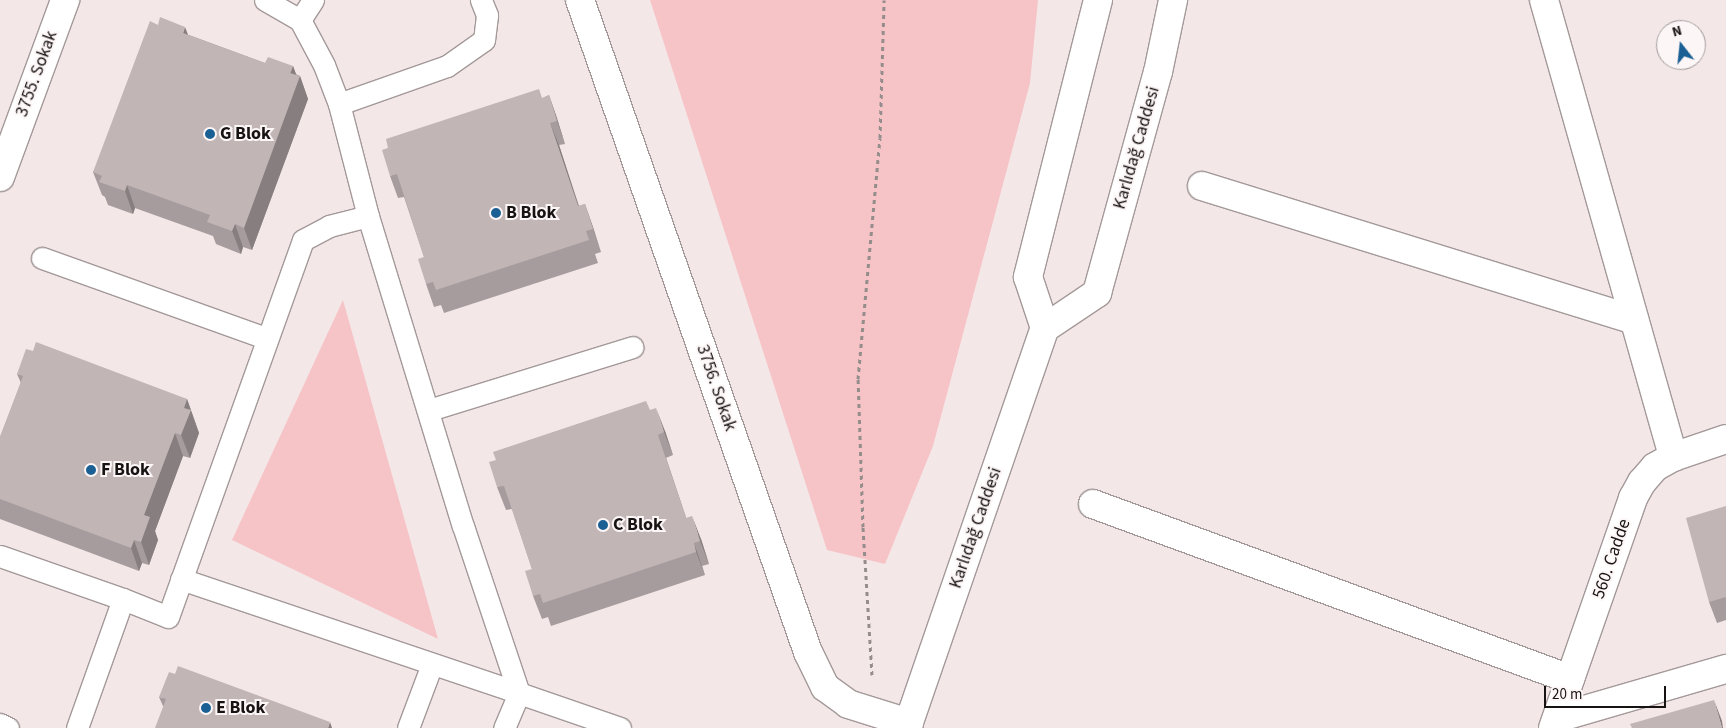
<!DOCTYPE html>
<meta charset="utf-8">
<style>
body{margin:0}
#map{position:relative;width:1726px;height:728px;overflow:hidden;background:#f4e7e8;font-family:"Source Sans 3",sans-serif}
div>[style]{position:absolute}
.green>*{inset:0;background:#f6c4c7}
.path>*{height:3px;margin-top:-1.5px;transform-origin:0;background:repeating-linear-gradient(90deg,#958c8c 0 4px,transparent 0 8px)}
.roads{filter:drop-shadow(1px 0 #a49999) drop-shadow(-1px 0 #a49999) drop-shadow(0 1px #a49999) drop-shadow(0 -1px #a49999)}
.lane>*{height:21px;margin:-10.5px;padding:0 10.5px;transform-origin:10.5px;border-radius:10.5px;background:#fff}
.street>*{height:28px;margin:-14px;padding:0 14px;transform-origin:14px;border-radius:14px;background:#fff}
.secondary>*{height:28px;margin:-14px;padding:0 14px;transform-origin:14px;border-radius:14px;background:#fff}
.wall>*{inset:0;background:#a69c9d}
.shaded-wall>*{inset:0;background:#877f7f}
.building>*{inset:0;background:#c1b5b6}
.dots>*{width:14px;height:14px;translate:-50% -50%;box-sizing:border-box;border:2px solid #fdf6f6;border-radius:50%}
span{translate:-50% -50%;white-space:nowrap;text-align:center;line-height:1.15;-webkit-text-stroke:4px #fdf6f6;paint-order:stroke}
.street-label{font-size:18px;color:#171313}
.poi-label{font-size:18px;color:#171313;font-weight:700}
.left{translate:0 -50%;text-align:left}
.north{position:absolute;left:1656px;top:20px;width:50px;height:50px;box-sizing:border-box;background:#fdf6f6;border:1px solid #a19b9b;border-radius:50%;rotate:344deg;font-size:14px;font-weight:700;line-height:20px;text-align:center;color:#171313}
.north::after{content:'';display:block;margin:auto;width:18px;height:22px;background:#1a6095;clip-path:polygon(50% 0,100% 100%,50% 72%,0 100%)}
.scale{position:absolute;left:1544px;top:686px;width:122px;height:22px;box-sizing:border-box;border:2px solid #171313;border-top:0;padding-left:6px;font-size:15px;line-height:18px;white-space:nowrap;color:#171313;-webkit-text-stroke:4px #fdf6f6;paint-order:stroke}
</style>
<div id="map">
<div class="green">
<i style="clip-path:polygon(650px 0,1038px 0,1030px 83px,933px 446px,885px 564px,827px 550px)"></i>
<i style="clip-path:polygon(343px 300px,438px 639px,232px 540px)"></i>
</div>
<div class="path">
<i style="left:872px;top:675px;width:148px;rotate:-93.5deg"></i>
<i style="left:863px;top:527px;width:148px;rotate:-91.9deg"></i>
<i style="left:858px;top:379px;width:242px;rotate:-84.8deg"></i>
<i style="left:880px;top:138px;width:138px;rotate:-88.3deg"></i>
</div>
<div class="roads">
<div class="lane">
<i style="left:265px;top:0;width:40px;rotate:29.7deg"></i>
<i style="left:300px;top:20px;width:51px;rotate:61.9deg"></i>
<i style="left:324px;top:65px;width:42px;rotate:69deg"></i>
<i style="left:339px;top:104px;width:116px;rotate:75.5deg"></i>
<i style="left:368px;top:216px;width:324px;rotate:73deg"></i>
<i style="left:463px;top:526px;width:176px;rotate:71.5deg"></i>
<i style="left:519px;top:693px;width:107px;rotate:19.1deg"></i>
<i style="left:300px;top:20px;width:24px;rotate:-57deg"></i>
<i style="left:339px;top:104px;width:114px;rotate:-19.4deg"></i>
<i style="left:447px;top:66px;width:45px;rotate:-35.1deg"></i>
<i style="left:484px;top:40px;width:25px;rotate:-83deg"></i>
<i style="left:487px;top:15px;width:16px;rotate:-112deg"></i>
<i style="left:42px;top:258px;width:237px;rotate:19.7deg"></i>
<i style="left:429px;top:410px;width:213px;rotate:-17.2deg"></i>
<i style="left:0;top:556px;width:130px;rotate:19.3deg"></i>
<i style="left:181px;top:579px;width:357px;rotate:18.6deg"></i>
<i style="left:519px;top:693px;width:38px;rotate:113deg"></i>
<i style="left:0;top:724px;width:9px;rotate:27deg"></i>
<i style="left:77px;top:728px;width:137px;rotate:-70.4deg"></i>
<i style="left:123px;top:599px;width:48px;rotate:21.8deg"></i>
<i style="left:168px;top:617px;width:400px;rotate:-70.3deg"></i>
<i style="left:303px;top:240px;width:30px;rotate:-28deg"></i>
<i style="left:329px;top:226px;width:40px;rotate:-14.4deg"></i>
<i style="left:408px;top:728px;width:68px;rotate:-69.4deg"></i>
</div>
<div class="street">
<i style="left:580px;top:0;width:691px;rotate:70.73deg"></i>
<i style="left:808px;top:652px;width:39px;rotate:64deg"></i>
<i style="left:825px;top:687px;width:29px;rotate:36deg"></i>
<i style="left:848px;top:704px;width:64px;rotate:17.3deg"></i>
<i style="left:1544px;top:0;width:475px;rotate:74.2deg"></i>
<i style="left:0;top:177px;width:189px;rotate:-69.8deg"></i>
<i style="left:1202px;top:186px;width:452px;rotate:17.2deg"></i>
<i style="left:1093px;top:504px;width:508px;rotate:20.15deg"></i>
<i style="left:1557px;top:718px;width:176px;rotate:-16.2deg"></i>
</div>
<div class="secondary">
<i style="left:1098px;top:0;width:286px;rotate:104.2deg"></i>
<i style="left:1028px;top:277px;width:54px;rotate:71.6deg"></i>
<i style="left:1045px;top:328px;width:63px;rotate:-33.9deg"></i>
<i style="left:1097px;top:293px;width:229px;rotate:-74.6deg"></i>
<i style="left:1158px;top:72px;width:74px;rotate:-78.2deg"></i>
<i style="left:907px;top:728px;width:423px;rotate:-71deg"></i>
<i style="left:1553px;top:728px;width:244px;rotate:-70.8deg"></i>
<i style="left:1633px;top:498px;width:18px;rotate:-61deg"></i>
<i style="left:1642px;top:482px;width:20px;rotate:-49deg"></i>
<i style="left:1655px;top:467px;width:21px;rotate:-29deg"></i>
<i style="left:1673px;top:457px;width:56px;rotate:-18.8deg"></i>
</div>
</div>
<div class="wall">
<i style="clip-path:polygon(189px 35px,265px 63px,293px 66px,296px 74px,300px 76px,308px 99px,252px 250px,243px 247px,241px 254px,216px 244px,213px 236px,135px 208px,133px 214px,108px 205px,105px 197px,102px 195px,93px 172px)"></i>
<i style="clip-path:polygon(549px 95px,565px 144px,559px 145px,579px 206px,585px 204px,601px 252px,595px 254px,598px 263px,444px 313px,441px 305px,434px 307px,426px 284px,424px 257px,404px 197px,398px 198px,390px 176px)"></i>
<i style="clip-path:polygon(17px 374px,187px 399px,199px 433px,190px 458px,183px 456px,155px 531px,158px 540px,149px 565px,142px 563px,139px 571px,0 519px,0 437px,21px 383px)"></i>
<i style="clip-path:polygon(650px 410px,665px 431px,673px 455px,666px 458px,686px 518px,701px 539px,709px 564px,702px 566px,705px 575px,551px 626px,548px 617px,542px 619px,533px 596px,532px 569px,512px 509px,506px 510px,497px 487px)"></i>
<i style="clip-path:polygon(1726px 506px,1726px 620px,1717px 623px,1709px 602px)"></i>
<i style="clip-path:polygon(159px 697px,332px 728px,163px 706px)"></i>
</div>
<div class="shaded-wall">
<i style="clip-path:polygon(185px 27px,194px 50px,183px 33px)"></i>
<i style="clip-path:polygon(293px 66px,298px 80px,300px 76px,308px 99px,252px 250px,244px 228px)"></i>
<i style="clip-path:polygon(549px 95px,557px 118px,565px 144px,557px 121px)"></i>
<i style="clip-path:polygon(550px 123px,559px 145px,586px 229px,578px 206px)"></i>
<i style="clip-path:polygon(127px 185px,135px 208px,133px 214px,125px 191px)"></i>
<i style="clip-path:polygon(585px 204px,593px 227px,601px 252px,593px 229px)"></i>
<i style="clip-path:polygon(235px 224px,243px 247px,241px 254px,232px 231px)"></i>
<i style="clip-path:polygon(187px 399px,199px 433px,190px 458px,181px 435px,184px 408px)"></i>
<i style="clip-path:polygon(656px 408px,665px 431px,673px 455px,664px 432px)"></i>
<i style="clip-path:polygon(175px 433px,183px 456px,155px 531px,158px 540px,149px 565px,141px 542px,144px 515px)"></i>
<i style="clip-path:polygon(658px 435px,666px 458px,694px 541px,686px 518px)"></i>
<i style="clip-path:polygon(692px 516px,701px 539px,709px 564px,700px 541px)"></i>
<i style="clip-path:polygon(134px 540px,142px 563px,139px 571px,131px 548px)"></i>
<i style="clip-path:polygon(694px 543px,702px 566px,705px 575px,696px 552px)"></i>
<i style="clip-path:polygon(1714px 700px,1722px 721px,1723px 728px,1722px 728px)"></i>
<i style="clip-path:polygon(330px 722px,332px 728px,328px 728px)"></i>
</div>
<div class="building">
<i style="clip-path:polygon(160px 17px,185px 27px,183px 33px,265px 63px,268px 57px,293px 66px,290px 73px,300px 76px,244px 228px,235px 224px,232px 231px,207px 222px,210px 215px,127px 185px,125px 191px,99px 182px,102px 176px,93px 172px,150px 21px,158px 25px)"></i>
<i style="clip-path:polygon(539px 89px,542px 98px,549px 95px,557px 121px,550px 123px,578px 206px,585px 204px,593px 229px,586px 231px,589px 240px,436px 290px,433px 282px,426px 284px,418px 259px,424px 257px,397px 174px,390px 176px,382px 150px,388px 148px,386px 139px)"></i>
<i style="clip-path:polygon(36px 342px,187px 399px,184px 408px,191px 410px,181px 435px,175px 433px,144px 515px,150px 517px,141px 542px,134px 540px,131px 548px,0 499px,0 437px,23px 376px,17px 374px,26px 349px,33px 351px)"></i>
<i style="clip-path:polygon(646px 401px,650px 410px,656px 408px,664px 432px,658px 435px,686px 518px,692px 516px,700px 541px,694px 543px,696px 552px,543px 603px,540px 594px,533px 596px,525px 571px,532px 569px,504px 486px,497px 487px,489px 462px,496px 460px,493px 452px)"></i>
<i style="clip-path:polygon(1726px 506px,1726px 597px,1709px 602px,1686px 518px)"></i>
<i style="clip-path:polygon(178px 666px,330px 722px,328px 728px,155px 728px,166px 699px,159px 697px,169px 672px,175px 674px)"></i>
<i style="clip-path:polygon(1714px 700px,1722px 728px,1632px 728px,1630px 724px)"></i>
</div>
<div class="dots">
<i style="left:210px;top:134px;background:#1a6095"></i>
<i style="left:496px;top:213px;background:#1a6095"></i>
<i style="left:91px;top:470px;background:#1a6095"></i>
<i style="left:603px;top:525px;background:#1a6095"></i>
<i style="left:206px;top:708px;background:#1a6095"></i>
</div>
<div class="street-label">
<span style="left:37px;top:74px;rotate:-70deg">3755. Sokak</span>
<span style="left:1137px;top:148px;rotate:-74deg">Karlıdağ Caddesi</span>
<span style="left:716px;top:388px;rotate:71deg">3756. Sokak</span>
<span style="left:976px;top:528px;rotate:-71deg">Karlıdağ Caddesi</span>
<span style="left:1612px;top:559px;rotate:-71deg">560. Cadde</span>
</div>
<div class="poi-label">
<span class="left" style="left:220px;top:134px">G Blok</span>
<span class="left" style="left:506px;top:213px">B Blok</span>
<span class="left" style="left:101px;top:470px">F Blok</span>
<span class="left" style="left:613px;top:525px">C Blok</span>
<span class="left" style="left:216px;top:708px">E Blok</span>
</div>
<div class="north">N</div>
<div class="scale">20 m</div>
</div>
